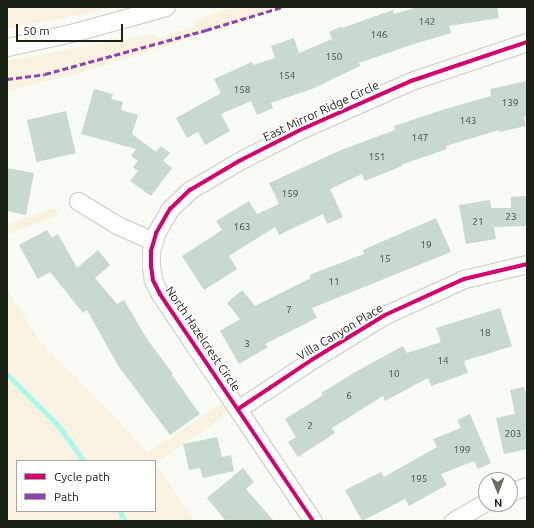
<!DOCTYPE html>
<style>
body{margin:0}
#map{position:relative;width:534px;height:528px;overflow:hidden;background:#f8fcf5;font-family:Ubuntu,sans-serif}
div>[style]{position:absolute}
.green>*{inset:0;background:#f9f2e1}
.stream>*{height:4.5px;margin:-2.25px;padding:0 2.25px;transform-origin:2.25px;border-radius:2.25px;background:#aaf7eb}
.building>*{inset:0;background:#c8d9cd;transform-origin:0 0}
.roads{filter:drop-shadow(1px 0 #d1d6cd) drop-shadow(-1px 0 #d1d6cd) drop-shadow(0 1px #d1d6cd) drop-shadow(0 -1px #d1d6cd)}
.minor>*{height:17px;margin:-8.5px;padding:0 8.5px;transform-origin:8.5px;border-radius:8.5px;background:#fefffe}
.quiet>*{height:3px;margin-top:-1.5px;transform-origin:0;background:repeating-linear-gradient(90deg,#8e44ad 0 6px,transparent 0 9px)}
.cycleway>*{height:4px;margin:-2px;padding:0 2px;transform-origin:2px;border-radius:2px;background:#d6006c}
span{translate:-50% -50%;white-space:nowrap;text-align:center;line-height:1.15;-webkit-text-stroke:3.5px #fff;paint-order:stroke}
.number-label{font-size:10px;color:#454e42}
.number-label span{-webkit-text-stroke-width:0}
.street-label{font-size:12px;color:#192014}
.frame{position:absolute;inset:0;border:8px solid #192014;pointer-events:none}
.legend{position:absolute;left:16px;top:460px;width:140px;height:52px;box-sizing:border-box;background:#fff;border:1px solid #a3a6a1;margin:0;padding:5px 7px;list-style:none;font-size:12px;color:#192014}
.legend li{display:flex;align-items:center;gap:8px;height:20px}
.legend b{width:20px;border:1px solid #a3a6a1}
.north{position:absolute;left:478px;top:472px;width:40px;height:40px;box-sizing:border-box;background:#fff;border:1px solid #a3a6a1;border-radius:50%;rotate:179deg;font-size:11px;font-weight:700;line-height:16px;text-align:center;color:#192014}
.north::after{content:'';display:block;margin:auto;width:14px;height:18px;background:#676d63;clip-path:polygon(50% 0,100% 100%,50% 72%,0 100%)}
.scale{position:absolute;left:16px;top:24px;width:107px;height:18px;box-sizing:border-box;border:2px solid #192014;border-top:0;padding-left:5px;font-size:12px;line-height:14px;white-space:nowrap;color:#192014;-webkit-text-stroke:3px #fff;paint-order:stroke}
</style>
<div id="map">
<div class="green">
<i style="clip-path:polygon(7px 7px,111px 7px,91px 13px,7px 28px)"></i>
<i style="clip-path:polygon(233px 7px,288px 7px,80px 73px,7px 91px,7px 61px,152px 34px,159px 38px,193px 27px,198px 19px)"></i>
<i style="clip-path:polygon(55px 208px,58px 216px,7px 234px,7px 224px)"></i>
<i style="clip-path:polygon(evenodd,7px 289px,41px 343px,129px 432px,147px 453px,223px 402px,228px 410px,222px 414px,224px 416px,156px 464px,195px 521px,7px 521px,7px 289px,17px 461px,155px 461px,155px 511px,17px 511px,17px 461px)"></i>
</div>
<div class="stream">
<i style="left:7px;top:374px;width:74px;rotate:45deg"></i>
<i style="left:59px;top:426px;width:43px;rotate:54.5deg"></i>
<i style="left:120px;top:511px;width:11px;rotate:63deg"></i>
</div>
<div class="building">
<i style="clip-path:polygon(418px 7px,497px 7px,499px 18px,449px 26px,451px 33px,414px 44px,359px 63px,360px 66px,312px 89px,271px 103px,273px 108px,257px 115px,251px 101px,221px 114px,230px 131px,205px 145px,198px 132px,187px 138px,176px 118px,221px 93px,214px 79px,252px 62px,253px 65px,275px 58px,271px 46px,294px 38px,299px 53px,332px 39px,329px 32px,342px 26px,342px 28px,393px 10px,394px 14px)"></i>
<i style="clip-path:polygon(527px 81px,527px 116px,524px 117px,526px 126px,499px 132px,499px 130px,446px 146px,447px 149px,401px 165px,402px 166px,365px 181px,362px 174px,330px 189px,343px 217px,327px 224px,323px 214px,279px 235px,275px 227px,229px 256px,237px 269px,204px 290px,182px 256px,222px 230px,216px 221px,249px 201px,257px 214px,279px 204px,269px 183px,341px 150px,395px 130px,394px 126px,442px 110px,491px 96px,490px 89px)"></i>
<i style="clip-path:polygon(94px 89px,113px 94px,111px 99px,123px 102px,121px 110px,138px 115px,132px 134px,156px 152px,161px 146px,170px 153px,163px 161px,172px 168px,151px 196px,130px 181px,138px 171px,133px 167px,138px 161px,131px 156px,136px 149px,81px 134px)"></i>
<i style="left:66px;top:111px;width:43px;height:40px;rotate:77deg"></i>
<i style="clip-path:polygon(7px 168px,34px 173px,26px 215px,7px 211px)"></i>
<i style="clip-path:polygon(527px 196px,527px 226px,494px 227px,496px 239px,466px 244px,459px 205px,490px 200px,491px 208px,511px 208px,511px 197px)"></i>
<i style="clip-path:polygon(436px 218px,451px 252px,312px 308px,317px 318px,265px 344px,268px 347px,239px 364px,220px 331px,240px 319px,227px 303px,242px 290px,255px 306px,311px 278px,309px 275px,364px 254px,363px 250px)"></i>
<i style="clip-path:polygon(47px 230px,52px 238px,58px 234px,77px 268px,98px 250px,110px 265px,95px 278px,117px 304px,124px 300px,147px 339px,173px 374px,172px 375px,200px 414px,170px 435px,117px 364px,87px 310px,83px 313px,50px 272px,38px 279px,19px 245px)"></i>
<i style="clip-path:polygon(500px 308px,512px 346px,464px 361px,468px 373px,431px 386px,428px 378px,385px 401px,383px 396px,332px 428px,335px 433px,298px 457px,288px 442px,296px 437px,285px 419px,323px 395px,321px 393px,357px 371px,403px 346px,407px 353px,441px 342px,436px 328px)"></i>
<i style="clip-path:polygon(524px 387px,527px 396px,527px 449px,504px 454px,496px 418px,515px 414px,510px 390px)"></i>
<i style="clip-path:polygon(470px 414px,491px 463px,478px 469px,474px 461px,441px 474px,447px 485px,409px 506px,405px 499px,362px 521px,345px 490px,381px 472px,384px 477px,437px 447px,433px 439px,461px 428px,457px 420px)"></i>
<i style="clip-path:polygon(217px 437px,222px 457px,231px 455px,234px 471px,203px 478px,200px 468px,189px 470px,183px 444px)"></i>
<i style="clip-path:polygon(243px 468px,254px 482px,246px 489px,274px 521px,226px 521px,207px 498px)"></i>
</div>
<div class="roads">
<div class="minor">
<i style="left:7px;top:47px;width:70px;rotate:-12.4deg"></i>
<i style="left:75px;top:32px;width:94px;rotate:-15.4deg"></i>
<i style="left:78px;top:201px;width:46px;rotate:31.6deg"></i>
<i style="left:117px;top:225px;width:39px;rotate:24deg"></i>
<i style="left:238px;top:409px;width:90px;rotate:-33.7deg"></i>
<i style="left:313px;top:359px;width:84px;rotate:-31.4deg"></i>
<i style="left:385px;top:315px;width:87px;rotate:-24.5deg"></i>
<i style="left:464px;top:279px;width:65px;rotate:-13.4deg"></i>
<i style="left:510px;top:492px;width:18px;rotate:-19deg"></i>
<i style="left:313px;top:521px;width:274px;rotate:-124deg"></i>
<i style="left:160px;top:294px;width:16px;rotate:-117deg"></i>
<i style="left:153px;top:280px;width:14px;rotate:-98deg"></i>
<i style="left:151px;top:266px;width:15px;rotate:-90deg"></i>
<i style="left:151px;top:251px;width:19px;rotate:-74deg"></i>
<i style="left:156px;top:233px;width:28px;rotate:-60deg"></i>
<i style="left:170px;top:209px;width:28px;rotate:-44deg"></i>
<i style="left:190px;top:190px;width:57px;rotate:-30.6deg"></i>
<i style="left:239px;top:161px;width:68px;rotate:-26.9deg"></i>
<i style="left:300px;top:130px;width:121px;rotate:-23.8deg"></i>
<i style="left:411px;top:81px;width:122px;rotate:-18.6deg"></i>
<i style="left:453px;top:521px;width:38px;rotate:-30deg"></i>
</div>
</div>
<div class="quiet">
<i style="left:7px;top:79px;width:38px;rotate:-7deg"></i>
<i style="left:45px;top:74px;width:167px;rotate:-15.3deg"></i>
<i style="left:206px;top:30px;width:79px;rotate:-16.8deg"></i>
</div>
<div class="cycleway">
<i style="left:238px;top:409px;width:90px;rotate:-33.7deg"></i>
<i style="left:313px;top:359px;width:84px;rotate:-31.4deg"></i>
<i style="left:385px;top:315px;width:87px;rotate:-24.5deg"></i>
<i style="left:464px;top:279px;width:65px;rotate:-13.4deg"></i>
<i style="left:313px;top:521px;width:274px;rotate:-124deg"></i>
<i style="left:160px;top:294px;width:16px;rotate:-117deg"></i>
<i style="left:153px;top:280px;width:14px;rotate:-98deg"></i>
<i style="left:151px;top:266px;width:15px;rotate:-90deg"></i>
<i style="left:151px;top:251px;width:19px;rotate:-74deg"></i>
<i style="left:156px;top:233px;width:28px;rotate:-60deg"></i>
<i style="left:170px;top:209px;width:28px;rotate:-44deg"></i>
<i style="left:190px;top:190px;width:57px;rotate:-30.6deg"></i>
<i style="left:239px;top:161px;width:68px;rotate:-26.9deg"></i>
<i style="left:300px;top:130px;width:121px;rotate:-23.8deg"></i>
<i style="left:411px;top:81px;width:122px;rotate:-18.6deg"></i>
</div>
<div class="number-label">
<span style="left:427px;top:22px">142</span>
<span style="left:379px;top:35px">146</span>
<span style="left:334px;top:57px">150</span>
<span style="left:287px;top:76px">154</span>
<span style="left:242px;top:90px">158</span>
<span style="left:510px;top:103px">139</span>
<span style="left:468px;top:121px">143</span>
<span style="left:420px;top:138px">147</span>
<span style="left:377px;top:157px">151</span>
<span style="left:290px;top:194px">159</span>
<span style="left:511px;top:217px">23</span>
<span style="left:478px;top:222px">21</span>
<span style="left:242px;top:227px">163</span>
<span style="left:426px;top:245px">19</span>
<span style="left:385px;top:259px">15</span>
<span style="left:334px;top:282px">11</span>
<span style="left:289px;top:310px">7</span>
<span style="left:485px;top:333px">18</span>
<span style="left:247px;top:344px">3</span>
<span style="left:443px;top:361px">14</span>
<span style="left:394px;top:374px">10</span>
<span style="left:349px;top:396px">6</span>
<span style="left:310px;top:426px">2</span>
<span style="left:513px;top:434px">203</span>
<span style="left:462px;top:450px">199</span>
<span style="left:419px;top:479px">195</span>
</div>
<div class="street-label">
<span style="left:321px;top:111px;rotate:-25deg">East Mirror Ridge Circle</span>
<span style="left:340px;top:332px;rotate:-31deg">Villa Canyon Place</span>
<span style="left:203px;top:339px;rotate:56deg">North Hazelcrest Circle</span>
</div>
<div class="frame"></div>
<ul class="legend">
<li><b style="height:5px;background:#d6006c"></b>Cycle path</li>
<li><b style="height:5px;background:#8e44ad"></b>Path</li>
</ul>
<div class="north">N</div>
<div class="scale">50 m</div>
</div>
